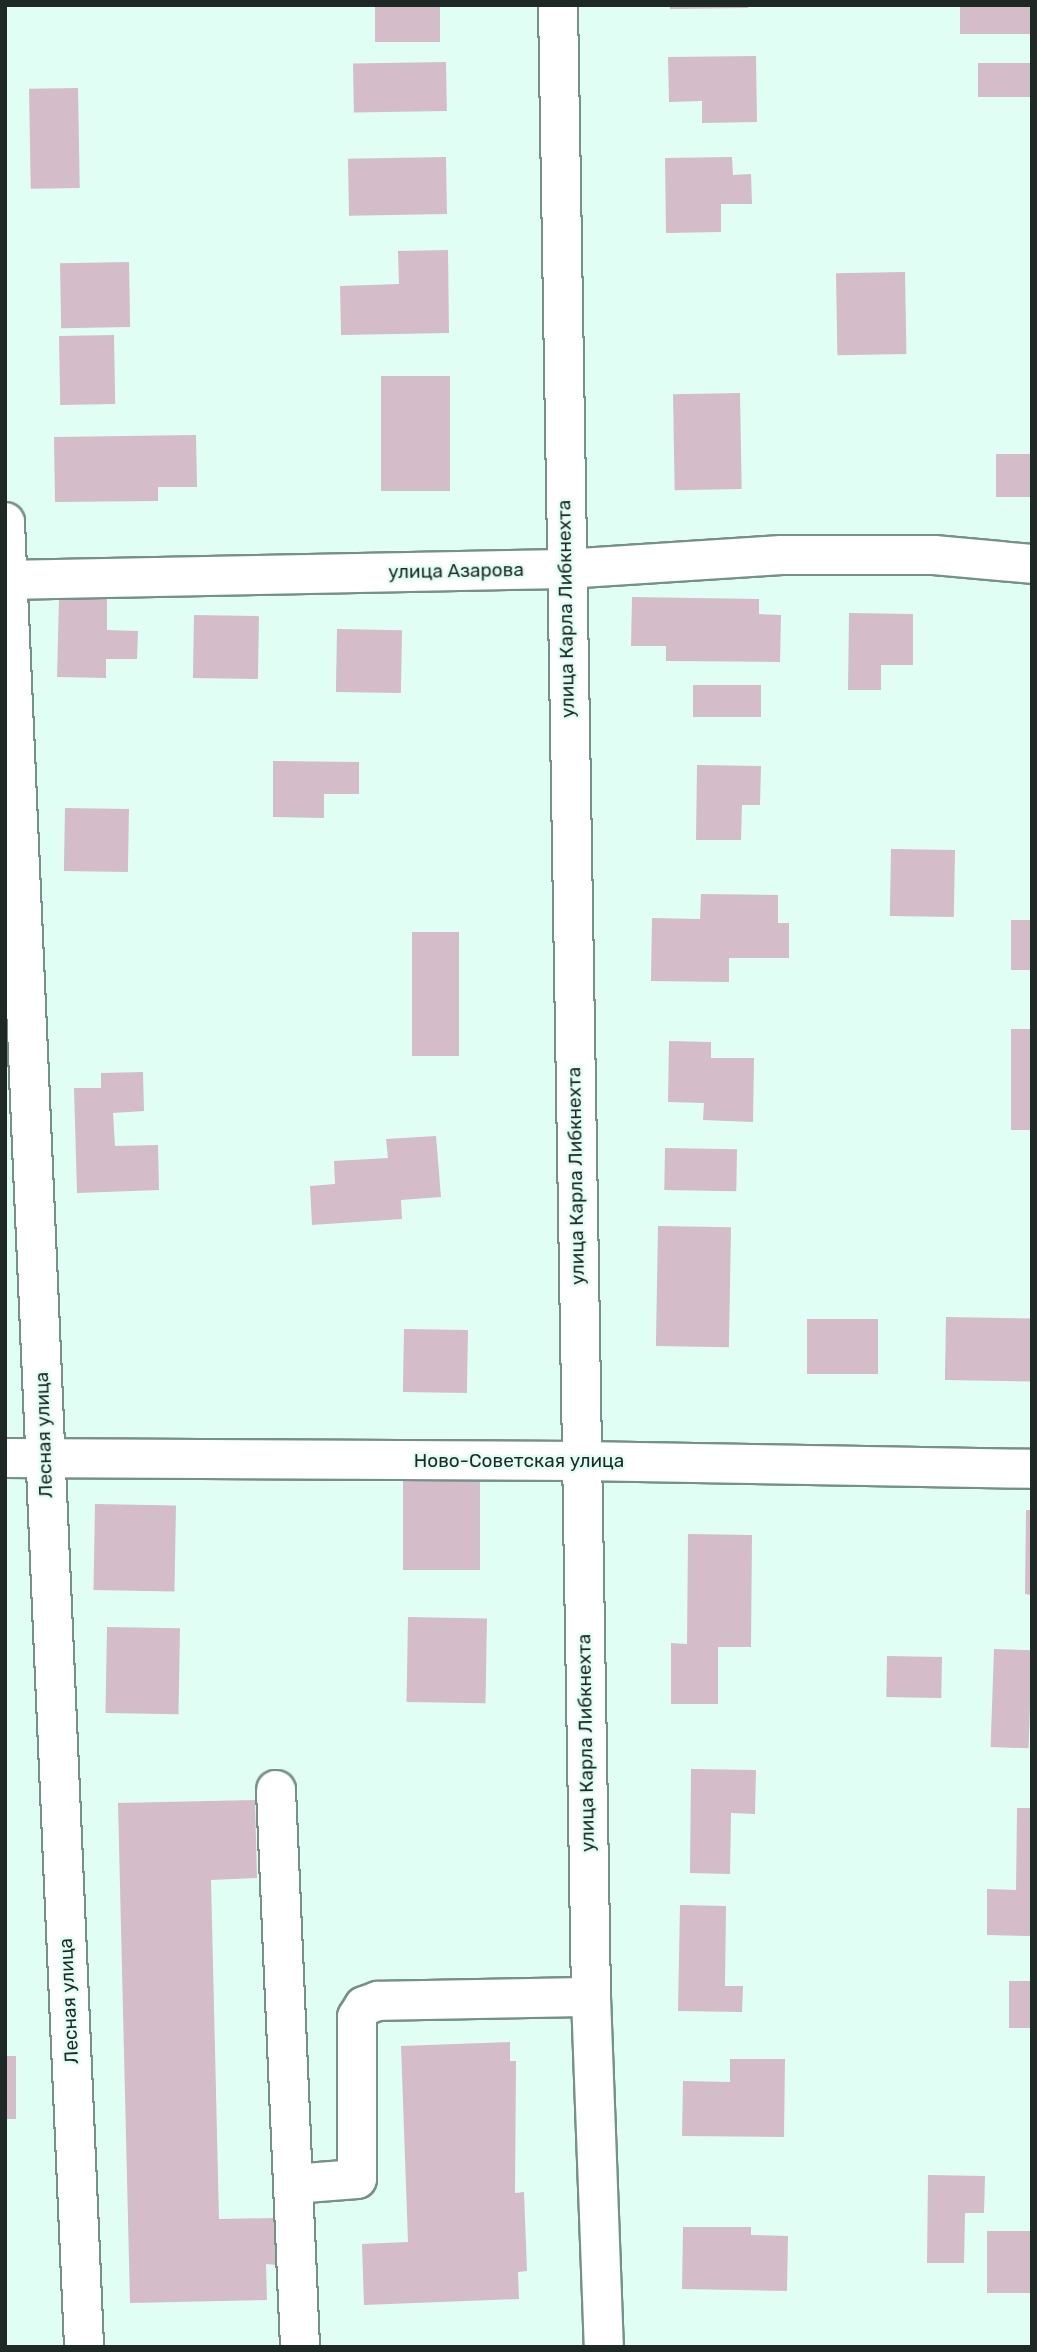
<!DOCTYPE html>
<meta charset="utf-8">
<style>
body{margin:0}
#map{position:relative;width:1037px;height:2352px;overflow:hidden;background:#e1fef4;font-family:Rubik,sans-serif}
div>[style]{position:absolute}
.building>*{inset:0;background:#d5bcc9;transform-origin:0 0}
.roads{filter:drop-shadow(2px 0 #769188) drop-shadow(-2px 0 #769188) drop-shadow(0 2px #769188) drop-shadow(0 -2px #769188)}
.minor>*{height:38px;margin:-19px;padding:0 19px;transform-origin:19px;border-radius:19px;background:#fff}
span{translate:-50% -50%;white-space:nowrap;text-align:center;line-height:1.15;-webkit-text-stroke:5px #e1fef4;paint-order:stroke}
.street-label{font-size:19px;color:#1e2926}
.frame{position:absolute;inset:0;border:7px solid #1e2926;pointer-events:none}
</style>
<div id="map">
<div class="building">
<i style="left:375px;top:5px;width:65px;height:37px"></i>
<i style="clip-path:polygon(670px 5px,748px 5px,748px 8px,670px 9px)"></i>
<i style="left:960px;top:5px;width:72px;height:29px"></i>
<i style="clip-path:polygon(756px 56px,757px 122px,702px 123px,702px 101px,669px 102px,668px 57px)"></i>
<i style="left:446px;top:62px;width:49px;height:93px;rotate:89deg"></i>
<i style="left:1032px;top:63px;width:34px;height:54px;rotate:90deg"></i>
<i style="left:78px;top:88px;width:100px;height:49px;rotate:89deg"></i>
<i style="left:446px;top:157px;width:57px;height:98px;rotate:89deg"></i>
<i style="clip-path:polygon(732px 157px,733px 175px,751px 174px,752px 204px,721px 204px,721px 232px,666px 233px,665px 158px)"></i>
<i style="clip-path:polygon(448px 250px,449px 333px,341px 335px,340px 286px,399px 284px,398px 251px)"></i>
<i style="left:129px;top:262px;width:65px;height:69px;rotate:89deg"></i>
<i style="left:905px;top:272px;width:82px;height:69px;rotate:89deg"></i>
<i style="left:114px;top:335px;width:69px;height:55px;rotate:89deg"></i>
<i style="left:450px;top:376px;width:115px;height:69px;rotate:90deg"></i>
<i style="left:740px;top:393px;width:96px;height:67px;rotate:89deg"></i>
<i style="clip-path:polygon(196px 435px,197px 487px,158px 487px,158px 501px,55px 502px,54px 437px)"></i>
<i style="left:996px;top:454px;width:36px;height:43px"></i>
<i style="clip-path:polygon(632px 597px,759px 599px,759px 614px,781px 615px,780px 662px,666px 661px,666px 646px,631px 646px)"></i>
<i style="clip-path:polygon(59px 598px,107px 598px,107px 630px,138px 631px,137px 659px,106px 659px,106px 678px,57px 677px)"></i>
<i style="clip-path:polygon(849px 613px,913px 614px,913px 665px,881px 665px,881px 690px,848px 690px)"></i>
<i style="left:194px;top:615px;width:65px;height:63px;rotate:1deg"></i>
<i style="left:337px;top:629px;width:65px;height:63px;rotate:1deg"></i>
<i style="left:693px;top:685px;width:68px;height:32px"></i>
<i style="clip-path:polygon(273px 761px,359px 762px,359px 794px,324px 794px,324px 818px,273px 817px)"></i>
<i style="clip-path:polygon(697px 765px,761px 766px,760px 805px,742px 805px,741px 840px,696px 840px)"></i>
<i style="left:65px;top:808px;width:64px;height:63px;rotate:1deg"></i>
<i style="left:891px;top:849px;width:64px;height:67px;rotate:1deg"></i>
<i style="clip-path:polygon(701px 894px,778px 895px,778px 923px,789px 923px,789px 958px,729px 958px,729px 982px,651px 981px,652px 918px,700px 919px)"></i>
<i style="left:1011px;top:920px;width:21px;height:50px"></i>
<i style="left:412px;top:932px;width:47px;height:124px"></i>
<i style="left:1011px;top:1029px;width:21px;height:101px"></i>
<i style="clip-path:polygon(669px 1041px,711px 1042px,711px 1058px,754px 1058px,753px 1122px,703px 1120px,704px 1103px,668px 1102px)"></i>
<i style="clip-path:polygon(143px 1072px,144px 1111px,113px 1113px,115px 1146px,158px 1145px,159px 1190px,77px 1193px,74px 1088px,101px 1088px,101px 1073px)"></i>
<i style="clip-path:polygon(436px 1136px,441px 1197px,401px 1200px,402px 1219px,312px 1225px,310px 1186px,335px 1184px,334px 1161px,388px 1158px,386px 1139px)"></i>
<i style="left:665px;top:1148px;width:72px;height:42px;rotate:1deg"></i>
<i style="left:658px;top:1226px;width:73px;height:120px;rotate:1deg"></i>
<i style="left:946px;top:1317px;width:86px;height:63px;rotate:1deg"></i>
<i style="left:807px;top:1319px;width:71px;height:55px"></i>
<i style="left:404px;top:1329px;width:64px;height:63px;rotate:1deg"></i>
<i style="left:403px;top:1479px;width:77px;height:91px"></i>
<i style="left:95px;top:1504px;width:81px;height:86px;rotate:1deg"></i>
<i style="clip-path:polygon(1026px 1510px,1032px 1510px,1032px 1595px,1025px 1594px)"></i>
<i style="clip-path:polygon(688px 1534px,752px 1535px,751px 1647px,718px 1647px,718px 1704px,671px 1704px,671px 1643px,687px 1644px)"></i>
<i style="left:408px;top:1617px;width:79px;height:85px;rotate:1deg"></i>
<i style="left:107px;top:1627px;width:73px;height:86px;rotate:1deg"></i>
<i style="left:994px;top:1649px;width:38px;height:98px;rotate:2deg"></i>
<i style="left:887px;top:1656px;width:55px;height:41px;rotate:1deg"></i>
<i style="clip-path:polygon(691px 1769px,756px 1770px,755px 1814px,731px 1813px,730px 1874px,690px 1873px)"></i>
<i style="clip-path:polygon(255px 1800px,257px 1878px,211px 1880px,219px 2219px,276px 2218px,277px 2265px,266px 2264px,267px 2300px,130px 2303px,118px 1803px)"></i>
<i style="clip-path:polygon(1017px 1808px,1032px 1808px,1032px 1936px,987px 1935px,987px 1889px,1016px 1890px)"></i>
<i style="clip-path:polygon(680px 1905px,726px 1906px,725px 1986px,743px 1986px,742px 2012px,678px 2011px)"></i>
<i style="left:1009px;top:1981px;width:23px;height:47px"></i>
<i style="clip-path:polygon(510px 2042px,510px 2061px,516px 2061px,515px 2193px,524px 2192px,527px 2271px,518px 2272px,519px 2299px,364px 2305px,362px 2244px,408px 2242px,401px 2046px)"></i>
<i style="left:5px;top:2056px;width:11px;height:63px"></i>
<i style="clip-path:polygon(730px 2059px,785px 2059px,784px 2137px,682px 2136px,683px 2081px,730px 2082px)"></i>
<i style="clip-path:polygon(928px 2175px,985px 2176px,984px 2213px,965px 2213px,964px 2263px,927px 2263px)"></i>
<i style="clip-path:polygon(683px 2227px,751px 2227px,751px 2235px,788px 2236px,787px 2291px,682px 2289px)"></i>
<i style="left:987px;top:2231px;width:45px;height:62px"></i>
</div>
<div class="roads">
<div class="minor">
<i style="left:558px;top:5px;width:1992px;rotate:89.05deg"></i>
<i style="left:591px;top:1997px;width:350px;rotate:87.9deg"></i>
<i style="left:5px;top:522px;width:1827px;rotate:87.52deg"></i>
<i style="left:5px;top:580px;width:560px;rotate:-1.13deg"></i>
<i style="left:565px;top:569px;width:217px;rotate:-3.7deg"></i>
<i style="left:782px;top:555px;width:152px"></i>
<i style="left:934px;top:555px;width:98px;rotate:5.2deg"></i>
<i style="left:5px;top:1458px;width:576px;rotate:0.3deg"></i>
<i style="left:581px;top:1461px;width:451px;rotate:1deg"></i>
<i style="left:276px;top:1790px;width:558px;rotate:87.53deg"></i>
<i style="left:293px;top:2184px;width:64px;rotate:-4.5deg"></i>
<i style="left:357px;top:2179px;width:162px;rotate:-90deg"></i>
<i style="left:357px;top:2017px;width:13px;rotate:-58deg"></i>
<i style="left:364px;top:2006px;width:15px;rotate:-20deg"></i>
<i style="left:378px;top:2001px;width:213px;rotate:-1.1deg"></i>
</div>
</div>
<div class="street-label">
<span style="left:456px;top:571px;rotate:-1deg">улица Азарова</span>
<span style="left:566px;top:609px;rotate:-91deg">улица Карла Либкнехта</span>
<span style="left:576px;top:1176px;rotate:-91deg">улица Карла Либкнехта</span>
<span style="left:44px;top:1435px;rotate:-92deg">Лесная улица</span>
<span style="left:519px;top:1461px">Ново-Советская улица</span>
<span style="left:586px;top:1743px;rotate:-91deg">улица Карла Либкнехта</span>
<span style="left:69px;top:2001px;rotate:-93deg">Лесная улица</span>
</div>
<div class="frame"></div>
</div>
